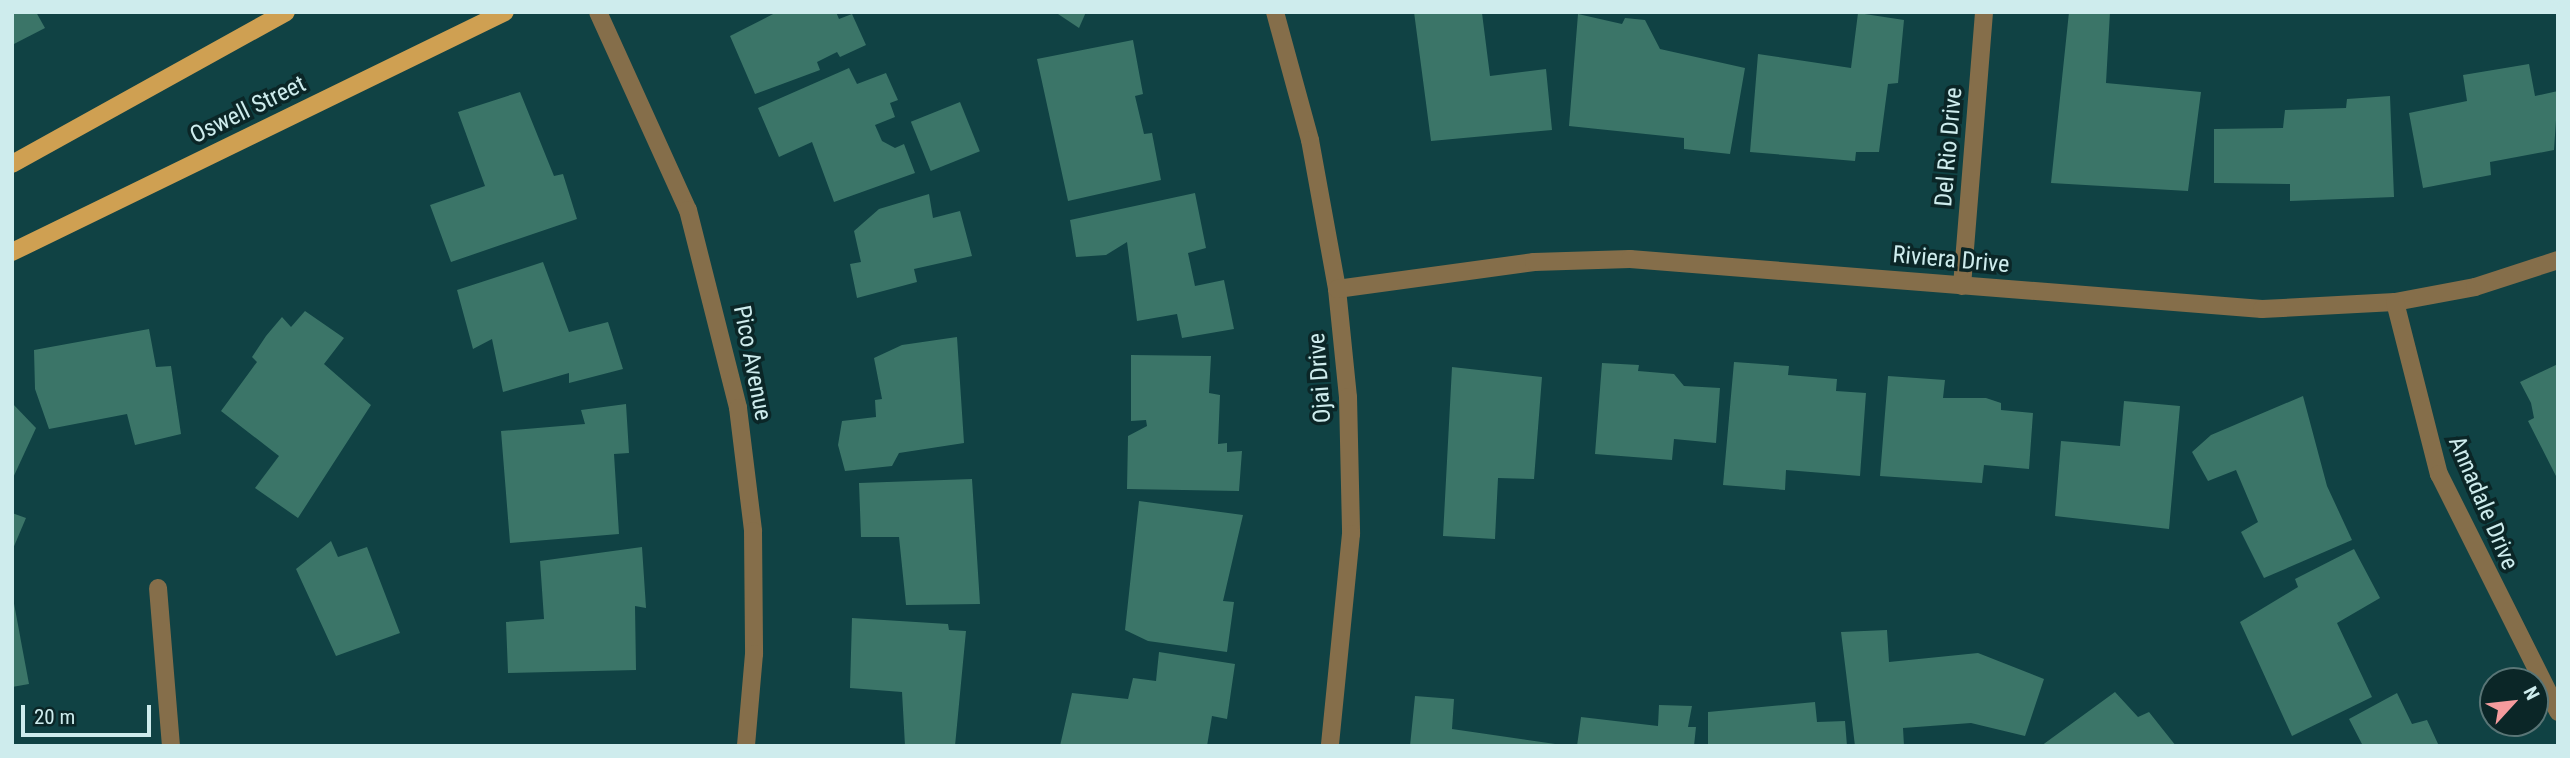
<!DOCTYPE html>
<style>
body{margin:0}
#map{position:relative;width:2570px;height:758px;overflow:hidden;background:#104244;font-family:"Roboto Condensed",sans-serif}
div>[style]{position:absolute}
.building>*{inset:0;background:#3b7568;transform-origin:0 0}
.minor>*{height:18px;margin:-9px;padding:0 9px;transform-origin:9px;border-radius:9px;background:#856e4a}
.major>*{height:18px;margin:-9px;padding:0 9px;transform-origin:9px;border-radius:9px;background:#cfa052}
span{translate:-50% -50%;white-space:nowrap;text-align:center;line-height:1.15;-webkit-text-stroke:7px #0b2627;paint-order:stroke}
.street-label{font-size:24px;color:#ceeced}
.frame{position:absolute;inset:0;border:14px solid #ceeced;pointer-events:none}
.north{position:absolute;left:2479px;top:667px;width:70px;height:70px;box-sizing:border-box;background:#0b2627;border:2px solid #597576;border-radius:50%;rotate:63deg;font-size:19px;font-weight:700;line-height:28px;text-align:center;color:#ceeced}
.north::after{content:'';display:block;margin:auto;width:24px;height:32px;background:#f59b9d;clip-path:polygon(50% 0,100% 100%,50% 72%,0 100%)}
.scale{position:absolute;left:21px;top:705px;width:130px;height:32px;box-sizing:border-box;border:4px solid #ceeced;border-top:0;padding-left:9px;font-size:21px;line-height:24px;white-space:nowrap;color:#ceeced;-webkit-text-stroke:5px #0b2627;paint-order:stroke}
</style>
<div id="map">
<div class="building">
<i style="clip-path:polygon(12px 12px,36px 12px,45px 28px,12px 45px)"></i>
<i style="clip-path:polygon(777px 12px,836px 12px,839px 19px,852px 14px,866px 45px,840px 57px,837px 52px,817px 62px,820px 70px,755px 94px,730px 36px)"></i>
<i style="clip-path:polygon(1055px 12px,1086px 12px,1079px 28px)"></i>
<i style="clip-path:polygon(1414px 12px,1482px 13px,1490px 76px,1546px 69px,1552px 130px,1431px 141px)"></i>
<i style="clip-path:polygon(2069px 12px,2110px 12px,2106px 83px,2201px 92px,2188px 191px,2051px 183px)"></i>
<i style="clip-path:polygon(1858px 13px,1904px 20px,1898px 83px,1888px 84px,1879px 152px,1856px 152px,1855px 161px,1750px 152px,1758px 54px,1851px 68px)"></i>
<i style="clip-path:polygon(1578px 14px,1622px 24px,1625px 18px,1645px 20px,1660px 49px,1745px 68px,1730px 154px,1684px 149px,1684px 138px,1569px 126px)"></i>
<i style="clip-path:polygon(1133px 40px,1143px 94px,1135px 96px,1144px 134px,1152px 133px,1161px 180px,1068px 201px,1037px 59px)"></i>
<i style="clip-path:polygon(2529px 64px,2535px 96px,2558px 91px,2554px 150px,2490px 162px,2491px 175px,2423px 188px,2409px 113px,2467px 101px,2463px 75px)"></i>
<i style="clip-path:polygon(849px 68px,857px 84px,886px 73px,898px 100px,890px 103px,895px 117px,875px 125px,882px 141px,895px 148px,904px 144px,915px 173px,834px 202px,812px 142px,779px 157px,758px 108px)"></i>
<i style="clip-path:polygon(520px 92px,554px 176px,563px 174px,577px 219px,451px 262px,430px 205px,485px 186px,458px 112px)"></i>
<i style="clip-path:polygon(2390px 96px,2394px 197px,2290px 201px,2290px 184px,2214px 183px,2214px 129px,2283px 128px,2285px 110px,2346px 108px,2347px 99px)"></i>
<i style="left:960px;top:102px;width:53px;height:53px;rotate:68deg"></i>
<i style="clip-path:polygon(1195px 193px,1206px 248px,1188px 253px,1195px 286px,1224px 280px,1234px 329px,1182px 338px,1177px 314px,1137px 321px,1127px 242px,1106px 255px,1076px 257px,1070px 220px)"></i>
<i style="clip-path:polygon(929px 194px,933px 218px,960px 211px,972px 256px,914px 269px,917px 282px,857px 298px,850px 264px,861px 262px,854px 231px,879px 209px)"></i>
<i style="clip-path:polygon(543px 262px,569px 332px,608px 322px,623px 369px,569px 383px,569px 373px,503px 392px,492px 339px,473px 349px,457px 290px)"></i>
<i style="clip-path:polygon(305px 311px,344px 338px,324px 364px,371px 405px,298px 518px,255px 488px,279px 456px,221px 411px,257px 362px,252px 357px,266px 336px,282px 317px,291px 327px)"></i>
<i style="clip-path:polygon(149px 329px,156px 367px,171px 366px,181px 434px,135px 445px,127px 414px,49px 429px,35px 389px,34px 350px)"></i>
<i style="clip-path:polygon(957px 337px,964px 443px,899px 453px,892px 466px,845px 471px,838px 445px,842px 421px,876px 417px,875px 400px,882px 399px,874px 358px,902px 345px)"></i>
<i style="clip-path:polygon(1131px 355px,1211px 356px,1209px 393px,1220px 395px,1218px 444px,1227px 443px,1227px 452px,1242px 451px,1239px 491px,1127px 489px,1128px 436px,1147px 426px,1146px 420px,1131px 421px)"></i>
<i style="clip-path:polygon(1734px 362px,1789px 366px,1788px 375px,1837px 379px,1836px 391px,1866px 393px,1860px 476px,1786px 470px,1785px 490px,1723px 485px)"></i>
<i style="clip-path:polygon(1602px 363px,1639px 365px,1638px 371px,1674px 374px,1684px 386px,1720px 388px,1716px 443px,1674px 439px,1672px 460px,1595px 454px)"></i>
<i style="clip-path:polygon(2558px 364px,2558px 480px,2528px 421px,2534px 418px,2531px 403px,2520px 382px)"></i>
<i style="clip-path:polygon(1452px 367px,1542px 377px,1534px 479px,1498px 478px,1495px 539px,1443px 536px)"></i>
<i style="clip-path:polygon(1888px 376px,1945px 380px,1943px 398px,1986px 398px,2001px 403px,2001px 410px,2033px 413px,2029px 469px,1984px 465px,1982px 483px,1880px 476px)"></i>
<i style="clip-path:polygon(2303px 396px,2327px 486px,2352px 540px,2264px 578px,2241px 532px,2258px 522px,2236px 470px,2208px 481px,2192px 452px,2211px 435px)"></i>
<i style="clip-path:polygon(2124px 401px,2180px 406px,2169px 529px,2055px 516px,2061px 441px,2120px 446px)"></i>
<i style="clip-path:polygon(12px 403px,36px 428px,12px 480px)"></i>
<i style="clip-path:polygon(626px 404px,629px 453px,614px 454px,619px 534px,510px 543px,501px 431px,585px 424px,581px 410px)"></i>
<i style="clip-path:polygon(972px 479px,980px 604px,906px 605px,899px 537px,861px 537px,859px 483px)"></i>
<i style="clip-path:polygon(1139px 501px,1243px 515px,1223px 601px,1234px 602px,1227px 652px,1148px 641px,1125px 630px)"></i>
<i style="clip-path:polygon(12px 513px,26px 518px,12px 551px)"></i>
<i style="clip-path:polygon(331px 541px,338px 557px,367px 547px,400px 633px,336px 656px,296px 569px)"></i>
<i style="clip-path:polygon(642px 547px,646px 608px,635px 606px,636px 670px,508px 673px,506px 622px,544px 619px,540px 561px)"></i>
<i style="clip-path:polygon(2354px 549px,2380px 598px,2337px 623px,2372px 697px,2292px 736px,2240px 622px,2298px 587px,2295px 579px)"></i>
<i style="clip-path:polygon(12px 593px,29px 684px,12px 687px)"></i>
<i style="clip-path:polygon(852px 618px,948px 624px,949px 630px,966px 631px,955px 746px,905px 746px,902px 692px,850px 688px)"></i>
<i style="clip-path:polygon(1887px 630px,1889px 662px,1978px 653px,2044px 679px,2025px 736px,1971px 723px,1903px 728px,1904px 746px,1855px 746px,1841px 632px)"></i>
<i style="clip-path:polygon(1159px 652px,1235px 664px,1227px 719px,1212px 716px,1207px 746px,1060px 746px,1072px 693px,1128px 699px,1133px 678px,1156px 681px)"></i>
<i style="clip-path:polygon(2115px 692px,2138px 717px,2149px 712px,2176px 746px,2041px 746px)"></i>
<i style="clip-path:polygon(2397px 693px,2412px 724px,2427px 720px,2439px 746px,2363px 746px,2349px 719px)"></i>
<i style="clip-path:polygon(1415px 696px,1454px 699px,1452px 729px,1569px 746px,1410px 746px)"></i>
<i style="clip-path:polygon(1815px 702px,1817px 722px,1845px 721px,1847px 746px,1708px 746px,1708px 712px)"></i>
<i style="clip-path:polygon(1659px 705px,1692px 706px,1688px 727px,1696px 727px,1694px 746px,1577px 746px,1581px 717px,1658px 726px)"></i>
</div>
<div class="minor">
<i style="left:598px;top:12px;width:217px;rotate:65.6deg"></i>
<i style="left:688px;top:210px;width:204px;rotate:75.8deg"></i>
<i style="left:738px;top:408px;width:124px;rotate:83deg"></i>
<i style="left:753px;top:531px;width:123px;rotate:89.5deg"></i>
<i style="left:754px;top:654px;width:92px;rotate:95deg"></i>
<i style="left:1275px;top:12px;width:133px;rotate:74.7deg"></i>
<i style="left:1310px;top:140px;width:151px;rotate:79.7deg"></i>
<i style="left:1337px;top:289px;width:109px;rotate:84.2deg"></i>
<i style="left:1348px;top:397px;width:137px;rotate:88.7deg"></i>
<i style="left:1351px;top:534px;width:213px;rotate:95.7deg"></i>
<i style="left:1962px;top:286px;width:275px;rotate:-85.4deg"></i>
<i style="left:1337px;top:289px;width:199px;rotate:-7.8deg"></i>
<i style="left:1534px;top:262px;width:96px;rotate:-1.8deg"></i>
<i style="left:1630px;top:259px;width:634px;rotate:4.52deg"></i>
<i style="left:2262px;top:309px;width:133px;rotate:-3deg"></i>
<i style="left:2395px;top:302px;width:81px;rotate:-10.6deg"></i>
<i style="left:2475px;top:287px;width:87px;rotate:-18deg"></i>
<i style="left:2395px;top:302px;width:178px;rotate:75.7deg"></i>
<i style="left:2439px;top:474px;width:266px;rotate:63.4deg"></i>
<i style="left:158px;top:588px;width:159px;rotate:85.3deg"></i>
</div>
<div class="major">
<i style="left:12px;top:164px;width:313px;rotate:-29deg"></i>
<i style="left:12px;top:252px;width:548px;rotate:-25.96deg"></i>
</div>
<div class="street-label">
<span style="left:248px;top:110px;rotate:-26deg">Oswell Street</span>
<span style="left:1949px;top:147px;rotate:-85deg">Del Rio Drive</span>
<span style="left:1951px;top:260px;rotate:5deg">Riviera Drive</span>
<span style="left:752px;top:363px;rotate:79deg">Pico Avenue</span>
<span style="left:1320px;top:378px;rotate:-94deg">Ojai Drive</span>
<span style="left:2483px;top:503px;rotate:67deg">Annadale Drive</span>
</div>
<div class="frame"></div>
<div class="north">N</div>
<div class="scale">20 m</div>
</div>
